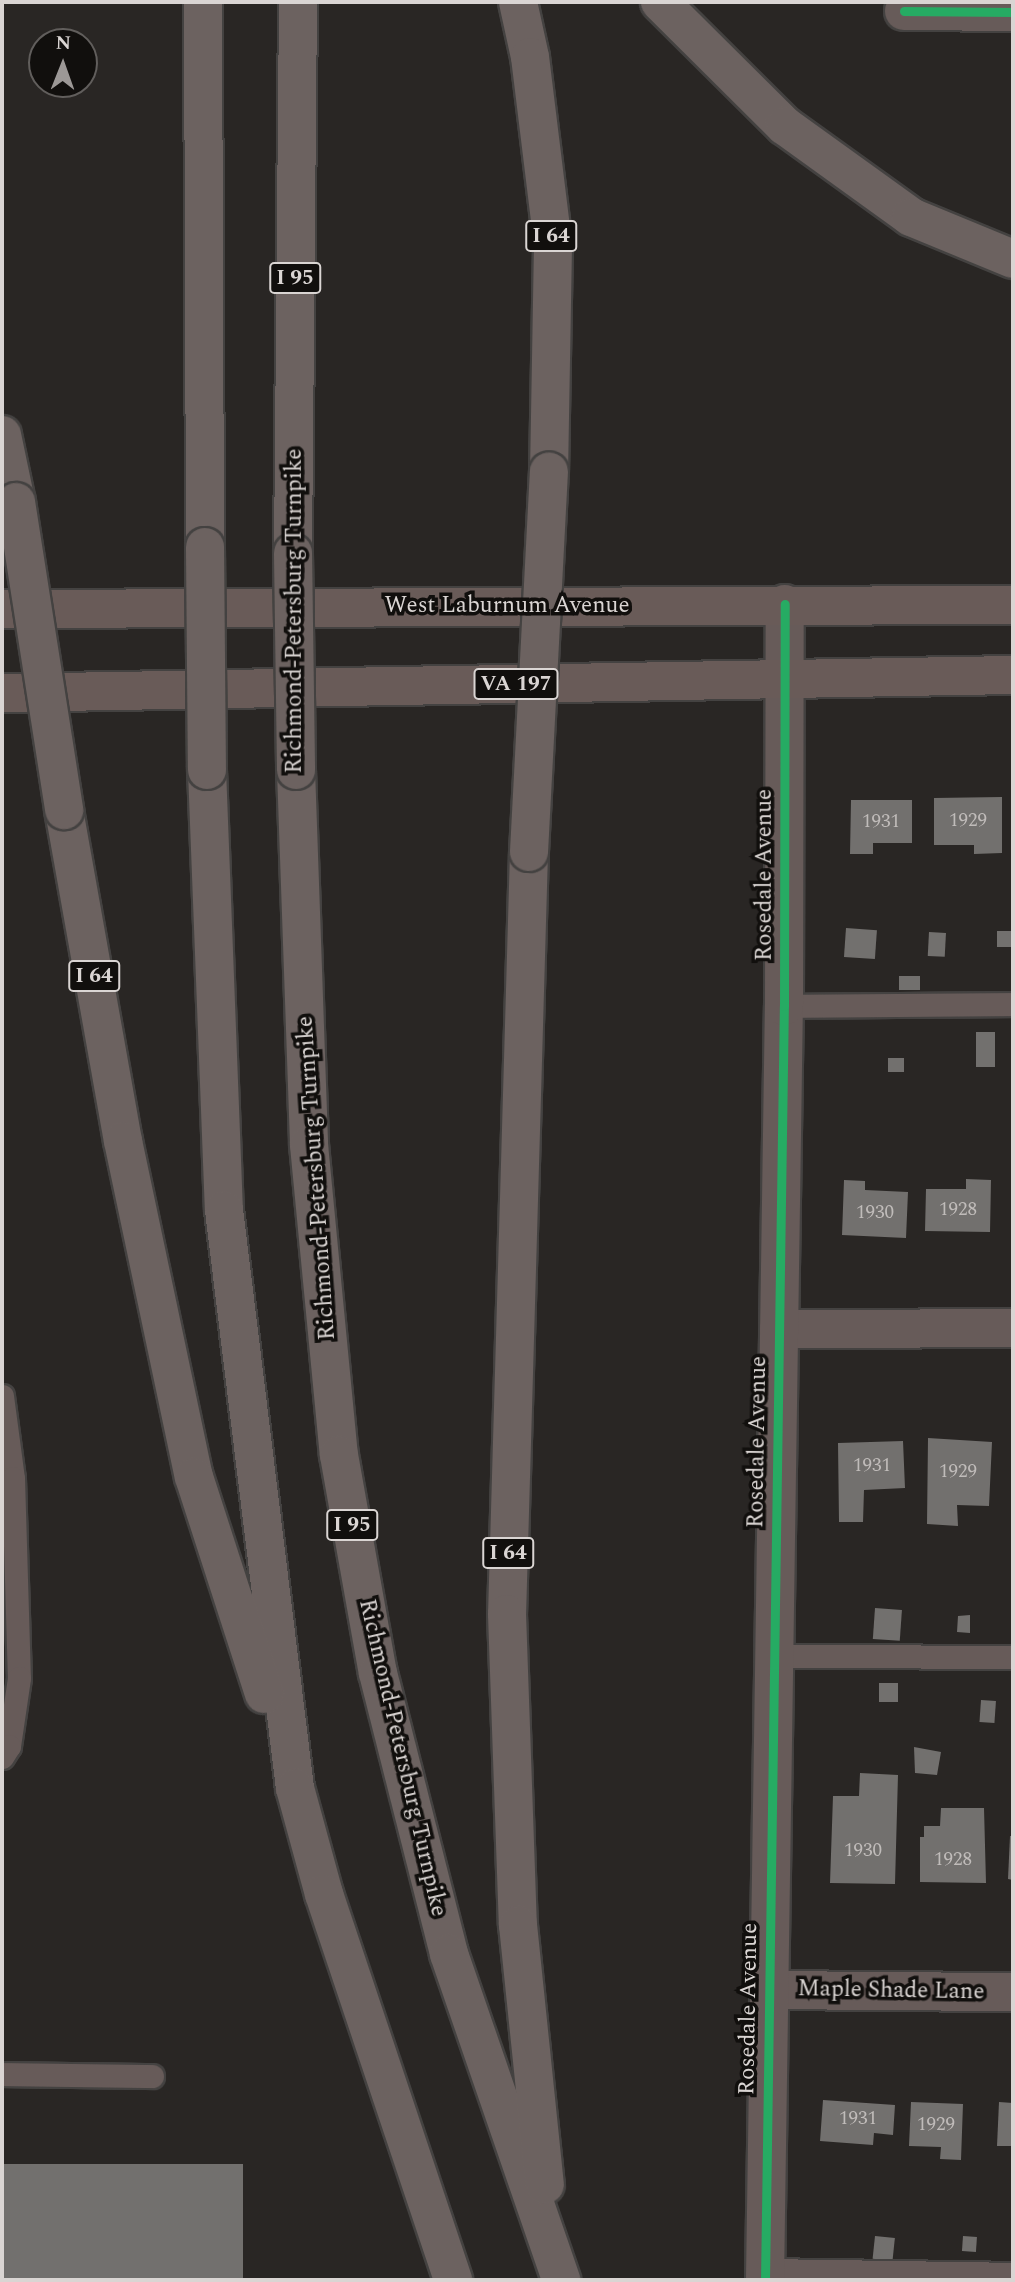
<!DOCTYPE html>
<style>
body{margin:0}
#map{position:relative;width:1015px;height:2282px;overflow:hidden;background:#292624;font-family:Spectral,serif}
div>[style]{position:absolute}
.building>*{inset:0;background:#72706e;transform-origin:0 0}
.roads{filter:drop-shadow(2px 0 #444241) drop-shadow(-2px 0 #444241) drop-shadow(0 2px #444241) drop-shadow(0 -2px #444241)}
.service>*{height:23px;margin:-11.5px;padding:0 11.5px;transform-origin:11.5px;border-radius:11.5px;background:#675b59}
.minor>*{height:38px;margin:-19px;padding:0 19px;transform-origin:19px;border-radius:19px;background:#675b59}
.primary>*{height:38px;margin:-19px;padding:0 19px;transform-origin:19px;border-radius:19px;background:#695b58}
.motorway>*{height:38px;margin:-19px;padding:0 19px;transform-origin:19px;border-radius:19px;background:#6c6260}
.bridges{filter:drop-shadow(2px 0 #444241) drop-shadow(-2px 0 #444241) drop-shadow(0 2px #444241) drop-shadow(0 -2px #444241)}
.motorway-bridge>*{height:38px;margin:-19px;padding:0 19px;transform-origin:19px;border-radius:19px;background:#6c6260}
.cycleway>*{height:9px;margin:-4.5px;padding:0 4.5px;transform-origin:4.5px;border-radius:4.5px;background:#26ab63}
span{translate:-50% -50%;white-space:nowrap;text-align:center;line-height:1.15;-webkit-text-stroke:7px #110f0d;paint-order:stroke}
.number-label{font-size:19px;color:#c0bcba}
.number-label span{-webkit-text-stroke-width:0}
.shield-label span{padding:2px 5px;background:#110f0d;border:2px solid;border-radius:5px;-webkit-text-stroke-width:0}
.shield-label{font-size:21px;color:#dad5d3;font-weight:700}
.street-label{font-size:23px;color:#dad5d3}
.frame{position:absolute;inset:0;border:4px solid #dad5d3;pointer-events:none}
.north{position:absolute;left:28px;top:28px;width:70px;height:70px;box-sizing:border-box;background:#110f0d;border:2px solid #615e5c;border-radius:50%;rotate:1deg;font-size:19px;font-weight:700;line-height:28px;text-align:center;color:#dad5d3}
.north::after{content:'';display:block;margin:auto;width:24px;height:32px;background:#9c9896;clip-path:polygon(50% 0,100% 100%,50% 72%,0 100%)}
</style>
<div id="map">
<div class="building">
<i style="clip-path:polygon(1002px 797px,1002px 853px,974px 854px,974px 845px,934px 845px,934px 798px)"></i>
<i style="clip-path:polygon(851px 800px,912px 800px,912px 843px,873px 843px,873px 854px,850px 854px)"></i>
<i style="left:846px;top:928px;width:31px;height:29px;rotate:4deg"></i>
<i style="left:1011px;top:931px;width:16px;height:14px;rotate:90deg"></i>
<i style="left:929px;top:932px;width:17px;height:24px;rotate:3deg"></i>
<i style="left:899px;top:976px;width:21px;height:14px"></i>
<i style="left:976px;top:1032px;width:19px;height:35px"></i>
<i style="left:888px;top:1058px;width:16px;height:14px"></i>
<i style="clip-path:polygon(966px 1179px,991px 1180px,990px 1232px,925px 1231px,926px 1189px,966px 1189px)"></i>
<i style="clip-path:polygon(844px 1180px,865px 1181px,865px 1190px,908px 1192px,906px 1238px,842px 1235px)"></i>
<i style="clip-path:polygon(928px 1438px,992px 1442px,989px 1506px,957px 1505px,958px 1526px,927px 1524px)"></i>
<i style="clip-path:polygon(903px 1441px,905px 1488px,864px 1490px,863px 1522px,839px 1522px,838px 1443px)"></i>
<i style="left:875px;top:1608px;width:27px;height:31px;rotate:4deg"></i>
<i style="clip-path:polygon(970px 1615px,970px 1633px,957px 1632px,958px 1616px)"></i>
<i style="left:879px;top:1683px;width:19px;height:19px"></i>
<i style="left:981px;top:1700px;width:15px;height:22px;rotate:4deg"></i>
<i style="clip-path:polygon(914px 1747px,941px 1752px,937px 1775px,915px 1773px)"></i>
<i style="clip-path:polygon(860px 1773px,898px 1775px,895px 1884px,830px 1883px,833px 1796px,859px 1796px)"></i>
<i style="clip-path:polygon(941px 1808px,984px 1808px,986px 1883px,920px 1882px,920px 1837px,924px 1837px,924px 1826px,940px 1826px)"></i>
<i style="clip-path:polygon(1010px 1836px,1013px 1836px,1013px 1880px,1008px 1879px)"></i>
<i style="clip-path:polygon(823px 2100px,895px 2105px,893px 2135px,874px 2133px,873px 2145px,820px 2141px)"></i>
<i style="clip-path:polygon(911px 2102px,963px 2104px,961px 2160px,940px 2159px,941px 2147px,909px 2146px)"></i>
<i style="clip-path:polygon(999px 2102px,1013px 2103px,1013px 2146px,997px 2146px)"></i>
<i style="left:2px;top:2164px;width:241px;height:116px"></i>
<i style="left:875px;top:2236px;width:20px;height:23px;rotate:6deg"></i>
<i style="left:963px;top:2236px;width:14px;height:15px;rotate:4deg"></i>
</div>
<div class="roads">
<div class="service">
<i style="left:784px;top:1006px;width:229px;rotate:-0.5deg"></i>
<i style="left:2px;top:1396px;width:83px;rotate:82.4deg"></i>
<i style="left:13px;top:1478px;width:200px;rotate:88.3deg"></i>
<i style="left:19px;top:1678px;width:69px;rotate:98.4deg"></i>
<i style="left:9px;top:1746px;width:13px;rotate:122deg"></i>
<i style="left:774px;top:1656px;width:239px;rotate:0.2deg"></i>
<i style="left:2px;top:2074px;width:150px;rotate:0.8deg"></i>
<i style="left:765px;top:2270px;width:248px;rotate:0.9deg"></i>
</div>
<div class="minor">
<i style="left:904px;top:11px;width:109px;rotate:0.5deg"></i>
<i style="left:779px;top:1329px;width:234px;rotate:-0.2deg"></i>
<i style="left:769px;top:1990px;width:244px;rotate:0.5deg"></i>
<i style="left:765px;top:2280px;width:1274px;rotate:-89.15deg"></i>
<i style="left:784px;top:1006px;width:402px;rotate:-89.9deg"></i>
</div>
<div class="primary">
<i style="left:2px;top:609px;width:1011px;rotate:-0.23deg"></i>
<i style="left:2px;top:693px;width:1011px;rotate:-1.02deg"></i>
</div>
<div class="motorway">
<i style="left:203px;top:2px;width:545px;rotate:89.79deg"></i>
<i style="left:518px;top:2px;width:56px;rotate:77.7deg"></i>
<i style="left:530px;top:57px;width:189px;rotate:83deg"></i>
<i style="left:553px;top:245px;width:227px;rotate:91deg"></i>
<i style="left:660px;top:2px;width:176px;rotate:44.8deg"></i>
<i style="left:785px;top:126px;width:155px;rotate:35.8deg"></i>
<i style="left:911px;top:217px;width:110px;rotate:22.4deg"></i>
<i style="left:2px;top:435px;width:68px;rotate:78.2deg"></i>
<i style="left:293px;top:553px;width:551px;rotate:-89.48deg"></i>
<i style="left:207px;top:770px;width:440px;rotate:87.8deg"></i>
<i style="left:224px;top:1210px;width:582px;rotate:83deg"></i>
<i style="left:295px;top:1788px;width:110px;rotate:74.7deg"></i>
<i style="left:324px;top:1894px;width:407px;rotate:71.5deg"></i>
<i style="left:296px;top:770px;width:375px;rotate:88deg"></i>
<i style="left:309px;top:1145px;width:311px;rotate:84.5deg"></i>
<i style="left:339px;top:1455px;width:221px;rotate:79.9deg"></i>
<i style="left:378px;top:1673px;width:290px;rotate:75.8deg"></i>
<i style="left:449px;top:1954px;width:345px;rotate:71deg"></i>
<i style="left:64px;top:810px;width:336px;rotate:79.9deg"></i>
<i style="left:123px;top:1141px;width:343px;rotate:78.1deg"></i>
<i style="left:194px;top:1477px;width:228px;rotate:72.1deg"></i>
<i style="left:529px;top:852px;width:762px;rotate:91.65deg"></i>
<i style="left:507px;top:1614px;width:311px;rotate:88deg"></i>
<i style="left:518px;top:1925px;width:261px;rotate:84.1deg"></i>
</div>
</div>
<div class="bridges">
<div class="motorway-bridge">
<i style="left:16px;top:502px;width:312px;rotate:81.1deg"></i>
<i style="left:205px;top:547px;width:223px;rotate:89.5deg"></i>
<i style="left:293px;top:553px;width:217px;rotate:89.2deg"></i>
<i style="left:529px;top:852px;width:381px;rotate:-87deg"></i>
</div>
</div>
<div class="cycleway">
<i style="left:904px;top:11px;width:109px;rotate:0.5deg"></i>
<i style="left:765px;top:2280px;width:1274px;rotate:-89.15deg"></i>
<i style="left:784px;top:1006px;width:402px;rotate:-89.9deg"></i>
</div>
<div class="number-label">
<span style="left:968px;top:821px">1929</span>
<span style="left:881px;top:822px">1931</span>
<span style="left:958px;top:1210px">1928</span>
<span style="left:875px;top:1213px">1930</span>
<span style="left:872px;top:1466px">1931</span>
<span style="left:958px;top:1472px">1929</span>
<span style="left:863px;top:1851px">1930</span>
<span style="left:953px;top:1860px">1928</span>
<span style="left:858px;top:2119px">1931</span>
<span style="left:936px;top:2125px">1929</span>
</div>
<div class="shield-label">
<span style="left:551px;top:236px">I 64</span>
<span style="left:295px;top:278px">I 95</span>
<span style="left:516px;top:684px">VA 197</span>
<span style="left:94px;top:976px">I 64</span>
<span style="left:352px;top:1525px">I 95</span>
<span style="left:508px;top:1553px">I 64</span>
</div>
<div class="street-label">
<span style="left:507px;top:606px">West Laburnum Avenue</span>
<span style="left:295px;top:611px;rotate:-90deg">Richmond-Petersburg Turnpike</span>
<span style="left:765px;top:875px;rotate:-90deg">Rosedale Avenue</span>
<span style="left:317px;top:1178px;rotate:-94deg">Richmond-Petersburg Turnpike</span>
<span style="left:758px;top:1442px;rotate:-89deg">Rosedale Avenue</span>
<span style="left:402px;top:1758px;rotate:77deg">Richmond-Petersburg Turnpike</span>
<span style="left:891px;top:1991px;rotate:1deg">Maple Shade Lane</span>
<span style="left:749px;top:2009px;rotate:-89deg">Rosedale Avenue</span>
</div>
<div class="frame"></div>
<div class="north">N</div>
</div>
